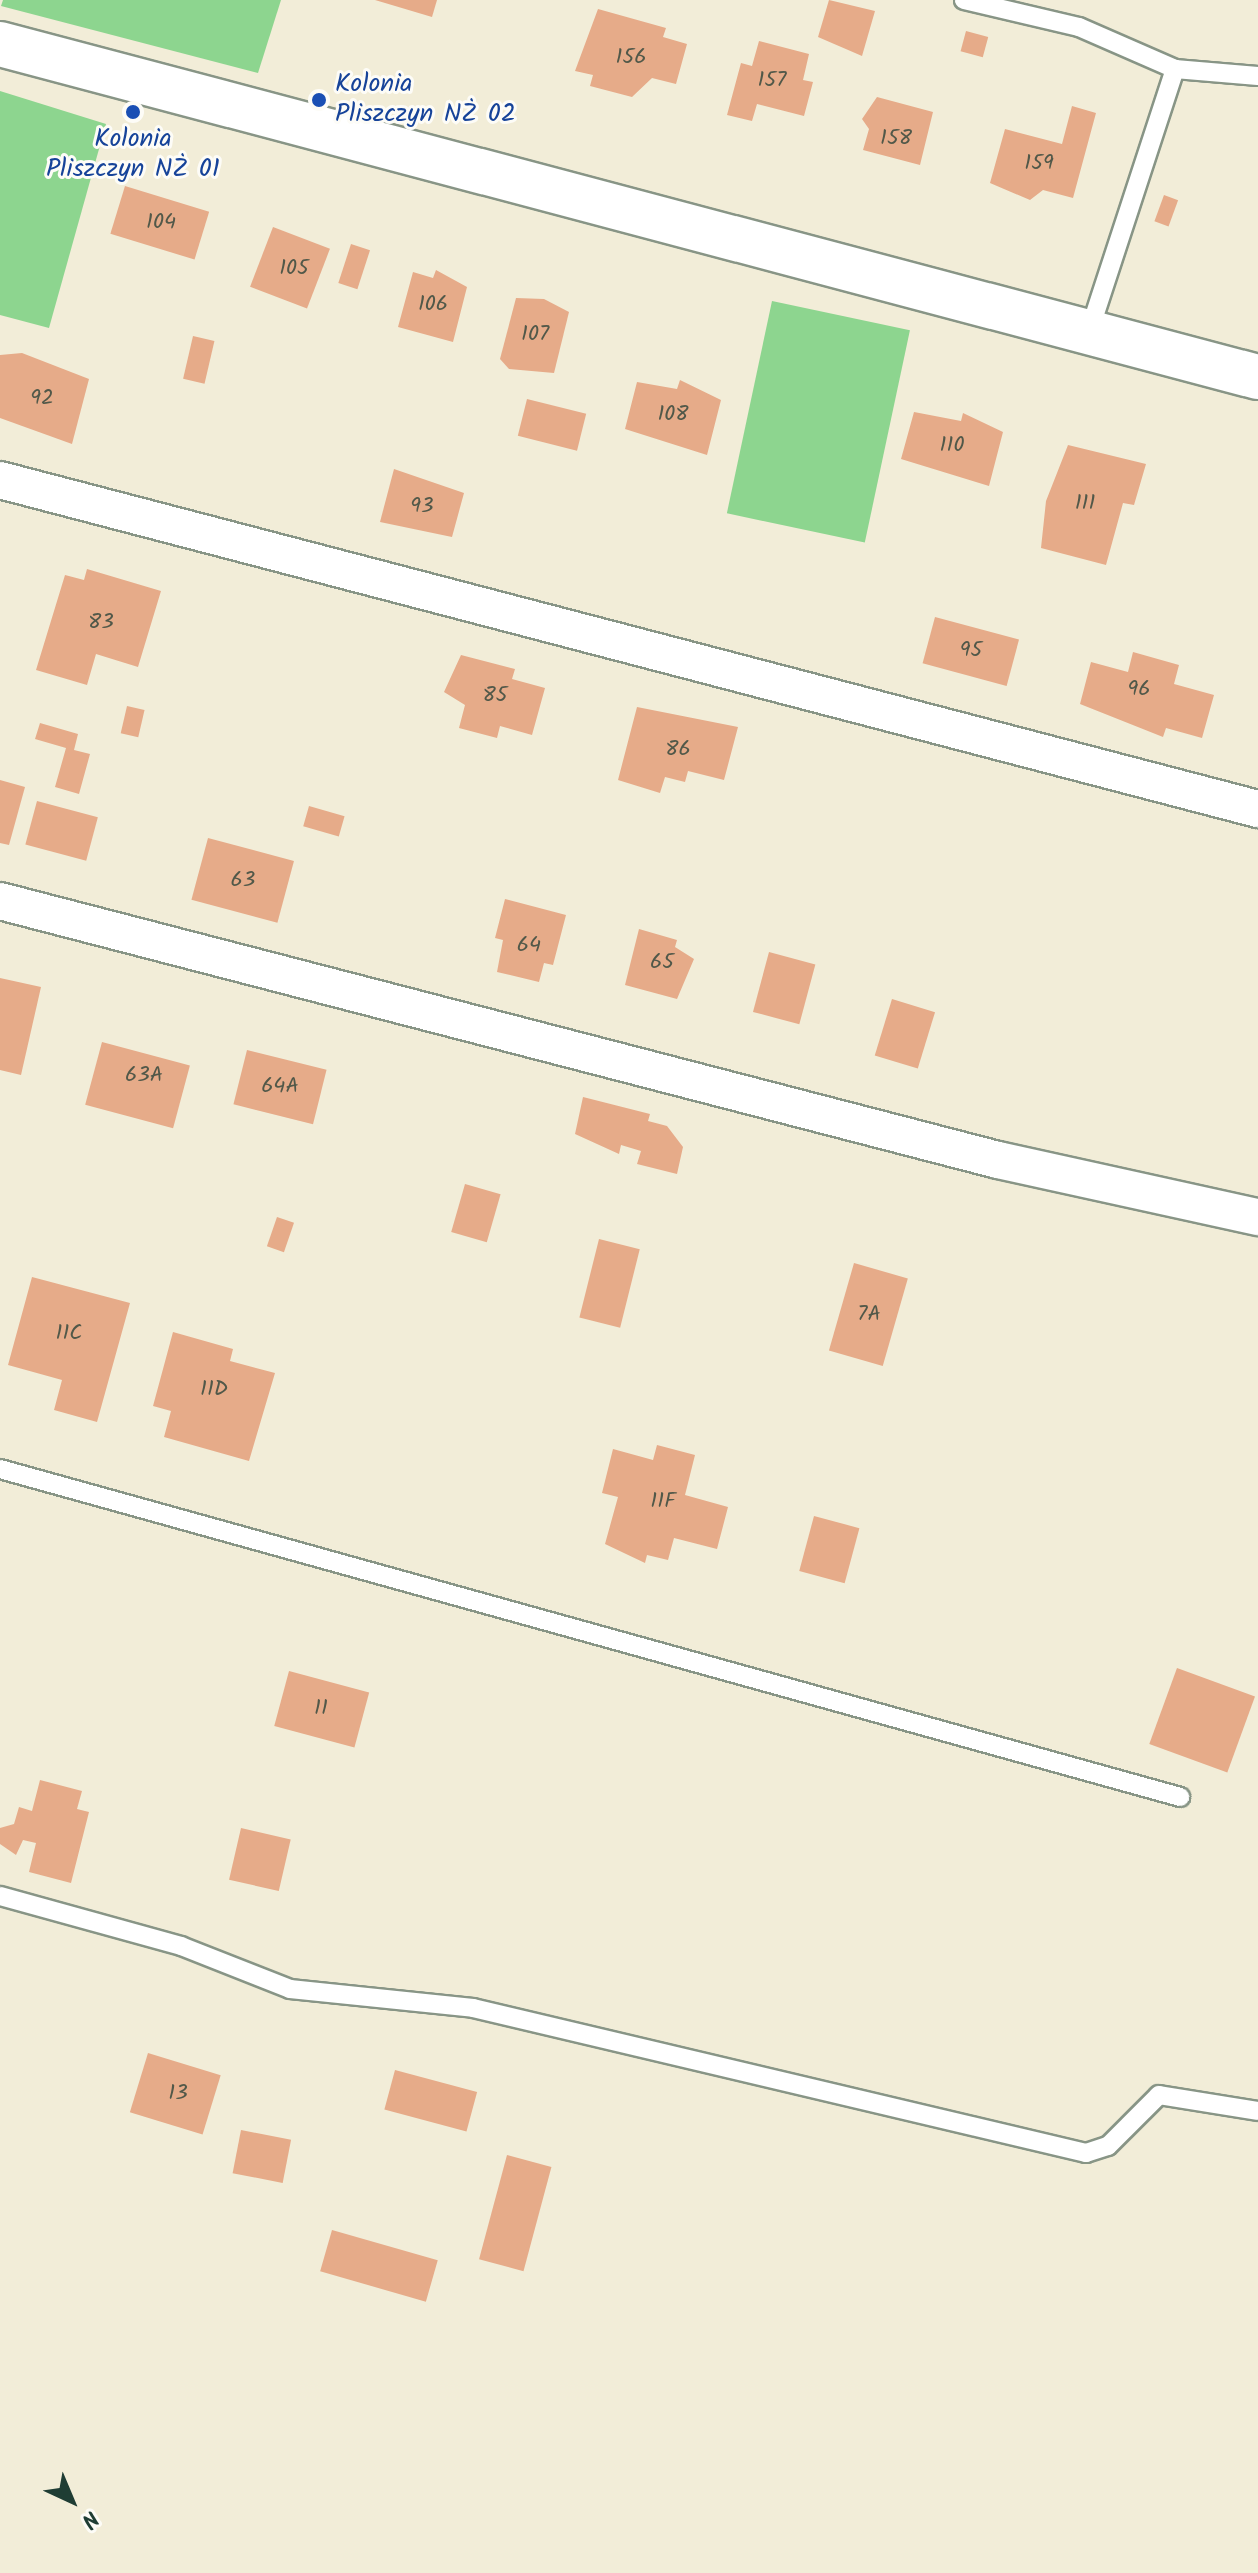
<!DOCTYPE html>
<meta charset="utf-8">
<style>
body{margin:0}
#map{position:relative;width:1258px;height:2573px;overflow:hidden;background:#f2edd8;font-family:Kalam,sans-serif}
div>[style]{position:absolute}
.green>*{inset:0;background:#8dd58f;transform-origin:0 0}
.building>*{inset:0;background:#e6ab89;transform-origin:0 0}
.roads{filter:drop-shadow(2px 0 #889586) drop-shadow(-2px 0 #889586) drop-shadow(0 2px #889586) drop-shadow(0 -2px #889586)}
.service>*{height:18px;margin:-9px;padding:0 9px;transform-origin:9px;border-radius:9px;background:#fff}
.minor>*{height:36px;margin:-18px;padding:0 18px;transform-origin:18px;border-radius:18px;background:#fff}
.tertiary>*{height:44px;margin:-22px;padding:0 22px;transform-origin:22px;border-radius:22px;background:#fff}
.dots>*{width:22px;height:22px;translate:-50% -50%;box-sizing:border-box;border:4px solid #fdfcf7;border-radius:50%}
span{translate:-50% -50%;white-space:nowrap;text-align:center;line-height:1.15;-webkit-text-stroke:6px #fdfcf7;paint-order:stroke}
.number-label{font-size:22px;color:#515849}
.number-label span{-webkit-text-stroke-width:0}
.transit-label{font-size:26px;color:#164399}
.left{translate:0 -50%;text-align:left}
.north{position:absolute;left:32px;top:2461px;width:80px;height:80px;-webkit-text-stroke:6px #fdfcf7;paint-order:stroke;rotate:136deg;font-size:22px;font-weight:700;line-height:32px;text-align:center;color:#1f3d34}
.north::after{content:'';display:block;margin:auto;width:28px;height:36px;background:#1f3d34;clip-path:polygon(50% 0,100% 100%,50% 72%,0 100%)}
</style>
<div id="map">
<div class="green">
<i style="clip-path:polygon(3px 0,281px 0,258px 73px,1px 6px)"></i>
<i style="clip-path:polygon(0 91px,106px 124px,49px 328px,0 315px)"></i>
<i style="left:772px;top:301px;width:141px;height:217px;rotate:12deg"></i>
</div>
<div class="building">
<i style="clip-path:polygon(375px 0,437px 0,432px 17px)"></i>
<i style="clip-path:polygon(829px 0,875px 11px,862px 56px,818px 37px)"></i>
<i style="clip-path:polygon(598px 9px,666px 28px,663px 37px,687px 44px,676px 84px,652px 78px,632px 97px,590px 86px,593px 75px,575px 71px)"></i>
<i style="left:966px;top:31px;width:23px;height:21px;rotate:15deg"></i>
<i style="clip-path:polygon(759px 41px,809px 54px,803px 80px,813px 82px,804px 116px,757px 104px,752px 121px,727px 115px,741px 63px,752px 66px)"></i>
<i style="clip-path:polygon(877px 97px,933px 112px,920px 165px,863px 150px,869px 129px,862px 119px)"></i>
<i style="clip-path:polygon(1072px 106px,1096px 113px,1073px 198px,1043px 190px,1030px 200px,990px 183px,1005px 129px,1062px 144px)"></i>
<i style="left:125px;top:186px;width:88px;height:50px;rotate:17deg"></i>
<i style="left:1164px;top:195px;width:15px;height:28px;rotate:20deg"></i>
<i style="left:273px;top:227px;width:61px;height:64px;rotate:21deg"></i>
<i style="left:351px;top:244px;width:20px;height:41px;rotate:18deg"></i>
<i style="clip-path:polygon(436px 270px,467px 287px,453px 342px,398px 327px,413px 272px,433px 278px)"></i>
<i style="clip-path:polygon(516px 298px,544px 299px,569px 312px,554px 373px,509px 369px,500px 359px)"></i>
<i style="left:193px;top:336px;width:22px;height:44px;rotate:13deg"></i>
<i style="clip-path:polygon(22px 353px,89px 379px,72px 444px,0 418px,0 355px)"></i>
<i style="clip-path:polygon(680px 380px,721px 400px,707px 455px,625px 429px,637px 382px,677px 389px)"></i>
<i style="left:527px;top:399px;width:61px;height:38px;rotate:14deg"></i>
<i style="clip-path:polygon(914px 412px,961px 421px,963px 413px,1003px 432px,989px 486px,901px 459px)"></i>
<i style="clip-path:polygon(1068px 445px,1146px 464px,1134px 505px,1123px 503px,1106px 565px,1041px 548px,1046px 501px)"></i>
<i style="clip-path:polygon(394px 469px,464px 493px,452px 537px,380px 522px)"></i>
<i style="clip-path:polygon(87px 569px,161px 591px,138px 667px,96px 654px,87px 685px,36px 670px,65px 575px,84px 580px)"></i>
<i style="left:935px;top:617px;width:87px;height:48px;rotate:15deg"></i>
<i style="clip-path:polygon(1133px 652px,1179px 665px,1174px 684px,1214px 695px,1202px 738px,1166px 728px,1163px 737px,1080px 704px,1091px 662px,1128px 672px)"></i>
<i style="clip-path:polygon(461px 655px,515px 669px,512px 679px,545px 688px,532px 735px,500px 726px,497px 738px,459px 728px,465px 705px,444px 692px)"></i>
<i style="left:127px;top:706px;width:18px;height:28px;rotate:13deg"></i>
<i style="clip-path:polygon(637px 707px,738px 727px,724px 780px,688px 771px,685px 782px,665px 777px,660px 793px,618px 780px)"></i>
<i style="clip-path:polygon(40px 723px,78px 734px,74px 750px,90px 754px,79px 794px,55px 787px,66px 748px,35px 739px)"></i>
<i style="clip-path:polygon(0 780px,25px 787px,9px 845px,0 843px)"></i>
<i style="left:37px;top:801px;width:63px;height:45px;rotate:15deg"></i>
<i style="left:309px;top:806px;width:37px;height:21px;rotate:16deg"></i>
<i style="left:208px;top:838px;width:89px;height:64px;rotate:15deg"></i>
<i style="clip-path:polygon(505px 899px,566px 915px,553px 965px,544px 963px,539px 982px,497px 972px,503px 940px,495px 938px)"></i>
<i style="clip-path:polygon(639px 929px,677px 940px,675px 947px,694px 959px,677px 999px,625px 985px)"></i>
<i style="left:769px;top:952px;width:48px;height:62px;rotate:15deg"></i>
<i style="clip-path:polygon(0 978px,41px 987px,21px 1075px,0 1070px)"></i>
<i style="left:892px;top:999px;width:45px;height:59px;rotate:17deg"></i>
<i style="left:102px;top:1042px;width:91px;height:65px;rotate:15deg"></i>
<i style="left:247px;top:1050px;width:82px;height:56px;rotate:14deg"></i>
<i style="clip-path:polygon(583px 1097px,650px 1114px,648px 1121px,667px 1126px,683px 1147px,677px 1174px,637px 1164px,641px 1151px,621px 1145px,619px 1154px,575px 1134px)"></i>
<i style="left:465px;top:1184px;width:37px;height:50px;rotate:16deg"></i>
<i style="left:277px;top:1217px;width:18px;height:31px;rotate:19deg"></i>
<i style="left:599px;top:1239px;width:42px;height:81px;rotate:14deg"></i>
<i style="left:854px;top:1263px;width:56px;height:91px;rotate:16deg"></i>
<i style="clip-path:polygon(32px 1277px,130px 1303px,97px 1422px,54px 1410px,62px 1380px,8px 1365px)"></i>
<i style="clip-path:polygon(173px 1332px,233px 1349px,230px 1361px,275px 1373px,249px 1461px,164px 1437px,171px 1411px,153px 1406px)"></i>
<i style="clip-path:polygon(657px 1445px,695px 1455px,685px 1495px,728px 1507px,717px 1549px,674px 1538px,668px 1560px,647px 1555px,645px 1563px,605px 1544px,618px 1497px,602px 1493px,613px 1449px,653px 1460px)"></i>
<i style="left:814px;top:1516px;width:47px;height:57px;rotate:15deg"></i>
<i style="left:1177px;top:1668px;width:83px;height:81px;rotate:20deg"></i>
<i style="left:289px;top:1671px;width:83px;height:57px;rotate:15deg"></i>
<i style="clip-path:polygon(40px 1780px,82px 1791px,77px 1809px,89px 1812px,71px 1883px,29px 1872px,36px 1843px,23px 1840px,16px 1855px,0 1844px,0 1828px,14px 1824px,19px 1807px,32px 1811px)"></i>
<i style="left:241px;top:1828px;width:51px;height:53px;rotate:13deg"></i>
<i style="left:148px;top:2053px;width:76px;height:62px;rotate:17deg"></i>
<i style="left:395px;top:2070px;width:85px;height:41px;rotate:15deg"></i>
<i style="left:241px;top:2130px;width:51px;height:44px;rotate:11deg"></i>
<i style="left:507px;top:2155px;width:46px;height:108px;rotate:15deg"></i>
<i style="left:332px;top:2230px;width:110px;height:43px;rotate:16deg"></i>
</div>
<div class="roads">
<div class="service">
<i style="left:964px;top:0;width:118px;rotate:13.2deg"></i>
<i style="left:1079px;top:27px;width:105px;rotate:23.6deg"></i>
<i style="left:1175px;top:69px;width:83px;rotate:4.8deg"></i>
<i style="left:1089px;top:332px;width:277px;rotate:-71.9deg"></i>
<i style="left:0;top:1469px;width:1225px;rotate:15.53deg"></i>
<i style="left:0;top:1896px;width:188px;rotate:15.4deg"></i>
<i style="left:181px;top:1946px;width:117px;rotate:21.5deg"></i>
<i style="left:290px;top:1989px;width:184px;rotate:5.9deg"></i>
<i style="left:473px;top:2008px;width:630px;rotate:13.31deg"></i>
<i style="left:1086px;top:2153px;width:23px;rotate:-18deg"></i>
<i style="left:1108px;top:2146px;width:72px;rotate:-45deg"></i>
<i style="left:1159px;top:2095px;width:100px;rotate:9.2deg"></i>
</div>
<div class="minor">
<i style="left:0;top:480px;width:1300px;rotate:14.66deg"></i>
<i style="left:0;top:901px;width:1031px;rotate:14.55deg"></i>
<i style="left:998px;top:1160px;width:266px;rotate:12.4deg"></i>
</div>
<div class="tertiary">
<i style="left:0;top:44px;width:1301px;rotate:14.83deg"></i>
</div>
</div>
<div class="dots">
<i style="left:319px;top:100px;background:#1a4fb4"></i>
<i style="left:133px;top:112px;background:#1a4fb4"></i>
</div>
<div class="number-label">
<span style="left:631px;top:58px">156</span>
<span style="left:772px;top:81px">157</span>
<span style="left:896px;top:139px">158</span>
<span style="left:1039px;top:164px">159</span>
<span style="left:161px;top:223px">104</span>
<span style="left:294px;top:269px">105</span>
<span style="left:433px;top:305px">106</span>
<span style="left:535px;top:335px">107</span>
<span style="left:42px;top:399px">92</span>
<span style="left:673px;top:415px">108</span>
<span style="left:952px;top:446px">110</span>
<span style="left:1085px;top:504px">111</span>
<span style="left:422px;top:507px">93</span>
<span style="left:101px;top:623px">83</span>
<span style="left:971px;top:651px">95</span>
<span style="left:1139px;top:690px">96</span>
<span style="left:495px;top:696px">85</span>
<span style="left:678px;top:750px">86</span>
<span style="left:243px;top:881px">63</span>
<span style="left:529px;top:946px">64</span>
<span style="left:662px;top:963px">65</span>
<span style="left:144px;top:1076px">63A</span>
<span style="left:280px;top:1087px">64A</span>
<span style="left:869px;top:1315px">7A</span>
<span style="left:69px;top:1334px">11C</span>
<span style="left:214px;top:1390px">11D</span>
<span style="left:663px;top:1502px">11F</span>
<span style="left:321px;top:1709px">11</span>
<span style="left:178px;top:2094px">13</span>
</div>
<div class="transit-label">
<span class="left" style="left:335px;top:100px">Kolonia<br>Pliszczyn NŻ 02</span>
<span style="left:133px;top:155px">Kolonia<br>Pliszczyn NŻ 01</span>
</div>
<div class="north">N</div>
</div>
